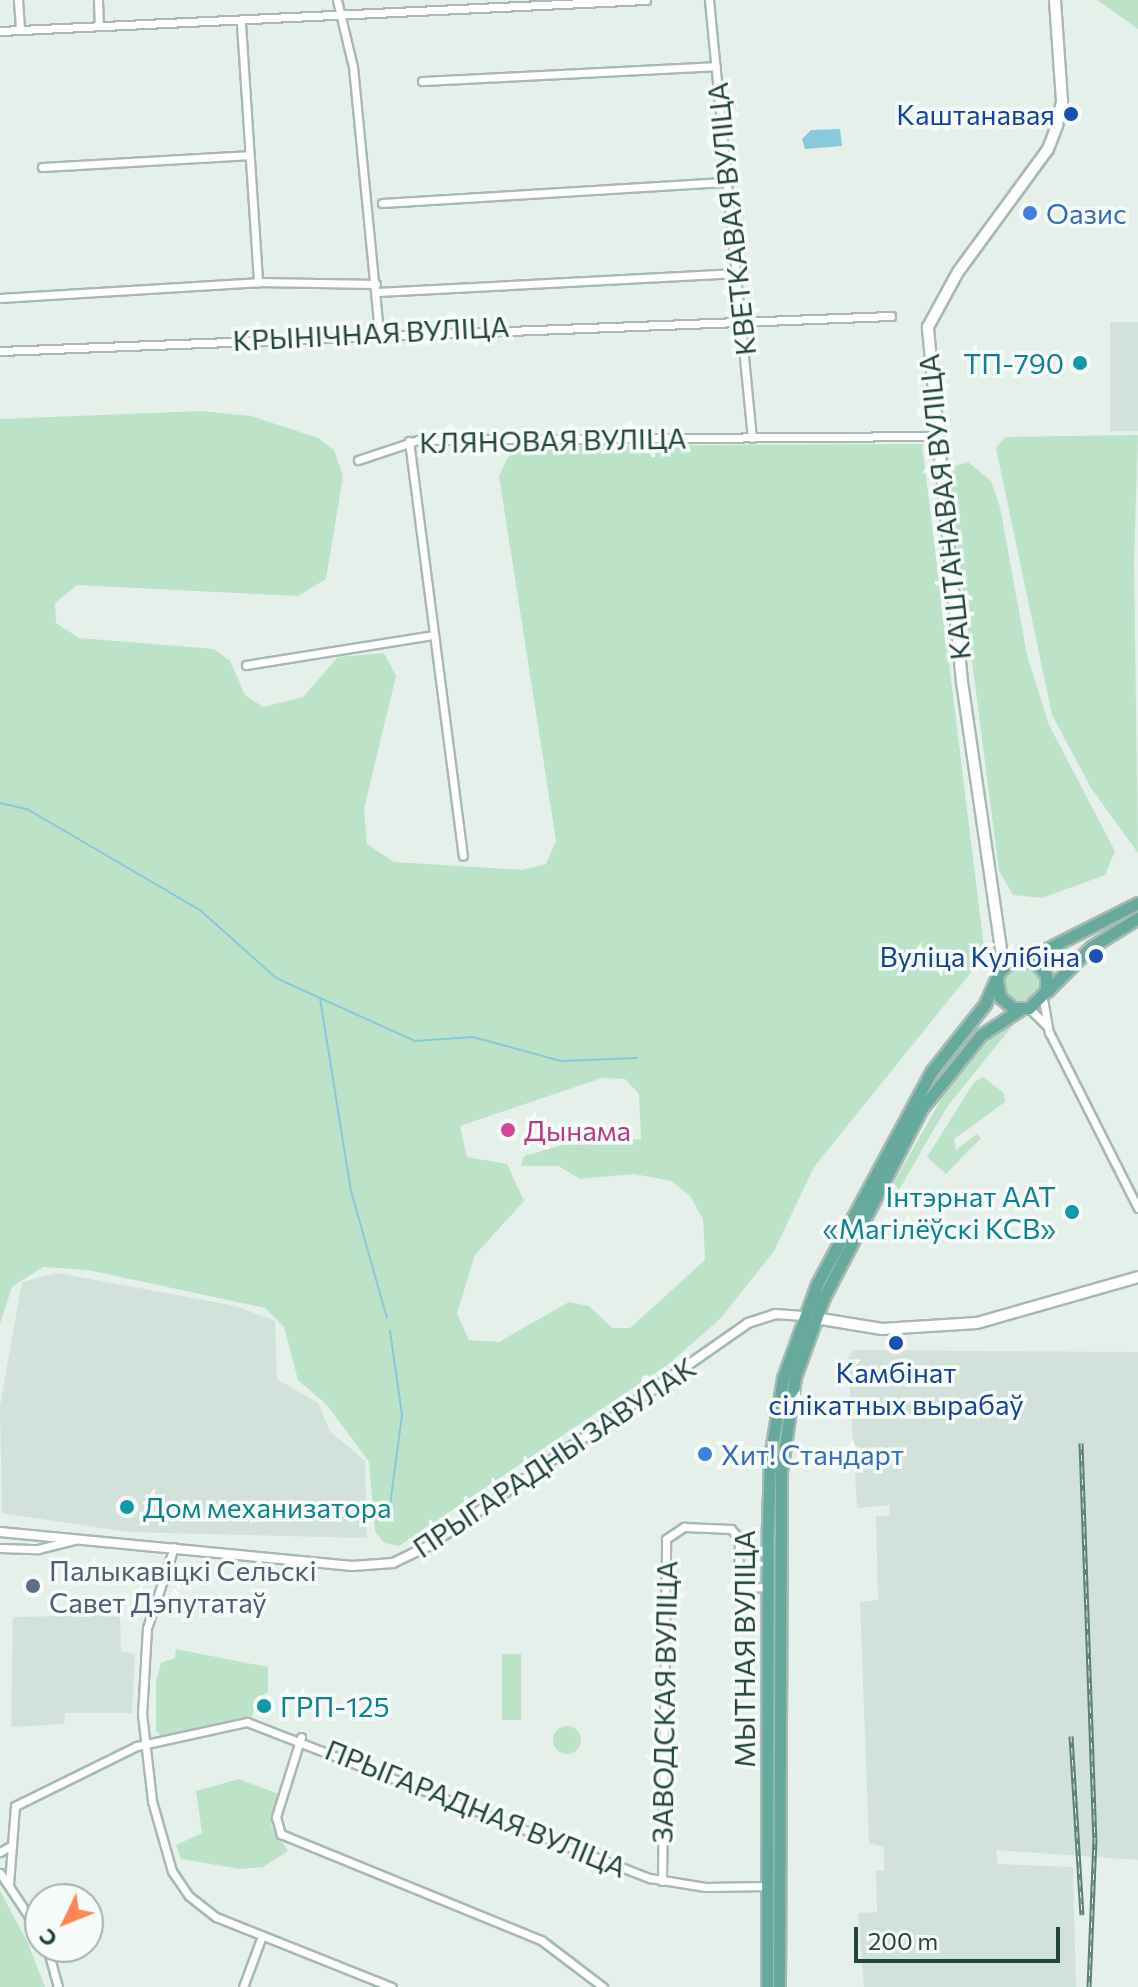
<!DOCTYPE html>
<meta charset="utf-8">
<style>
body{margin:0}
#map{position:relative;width:1138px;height:1987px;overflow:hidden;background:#e5f0eb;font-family:Commissioner,sans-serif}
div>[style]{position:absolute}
.built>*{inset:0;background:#d3e1db;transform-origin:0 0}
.green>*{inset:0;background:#bce3c8;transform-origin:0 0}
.round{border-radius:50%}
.water>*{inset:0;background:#88cada}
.stream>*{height:2px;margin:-1px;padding:0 1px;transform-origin:1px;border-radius:1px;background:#88cada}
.roads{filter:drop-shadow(2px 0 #a6b9b3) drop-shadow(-2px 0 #a6b9b3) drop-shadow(0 2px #a6b9b3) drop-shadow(0 -2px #a6b9b3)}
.minor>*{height:7px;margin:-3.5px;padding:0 3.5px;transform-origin:3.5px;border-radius:3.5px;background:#fff}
.tertiary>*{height:8px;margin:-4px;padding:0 4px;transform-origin:4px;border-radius:4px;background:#fff}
.secondary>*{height:10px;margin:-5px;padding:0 5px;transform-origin:5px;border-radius:5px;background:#fff}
.primary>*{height:11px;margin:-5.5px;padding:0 5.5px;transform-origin:5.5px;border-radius:5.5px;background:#65aa9c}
.rail>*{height:5px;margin-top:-2.5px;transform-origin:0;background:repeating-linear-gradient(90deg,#f7fbf9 0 6px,#5c8078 0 12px);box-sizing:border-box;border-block:2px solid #5c8078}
.dots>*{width:22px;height:22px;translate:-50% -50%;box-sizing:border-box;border:4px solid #f7fbf9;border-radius:50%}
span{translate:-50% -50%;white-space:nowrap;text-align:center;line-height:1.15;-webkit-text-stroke:7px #f7fbf9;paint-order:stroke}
.transit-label{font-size:28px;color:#164399}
.right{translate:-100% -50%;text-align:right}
.shop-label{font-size:28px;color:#366cbe}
.left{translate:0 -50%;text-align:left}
.street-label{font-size:28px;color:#21453d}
.culture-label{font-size:28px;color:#0d838f}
.hotel-label{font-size:28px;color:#b23c85}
.service-label{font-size:28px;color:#4e5e75}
.north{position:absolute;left:24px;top:1883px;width:80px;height:80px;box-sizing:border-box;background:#f7fbf9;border:2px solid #a1b2ae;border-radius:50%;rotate:227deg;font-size:22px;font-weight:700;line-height:32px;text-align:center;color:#21453d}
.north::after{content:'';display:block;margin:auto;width:28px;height:36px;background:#ff8654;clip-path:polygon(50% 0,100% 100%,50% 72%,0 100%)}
.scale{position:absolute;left:854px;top:1927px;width:206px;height:36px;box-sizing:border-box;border:4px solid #21453d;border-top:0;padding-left:10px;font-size:24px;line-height:28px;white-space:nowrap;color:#21453d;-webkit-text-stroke:6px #f7fbf9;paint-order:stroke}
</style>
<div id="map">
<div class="built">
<i style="left:1110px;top:322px;width:28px;height:109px"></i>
<i style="clip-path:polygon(57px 1273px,236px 1306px,275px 1321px,277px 1379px,318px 1403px,330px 1431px,365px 1461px,367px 1538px,127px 1532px,2px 1513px,0 1406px,22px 1282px)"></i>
<i style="clip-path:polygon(853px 1350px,1138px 1352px,1138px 1860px,996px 1850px,998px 1864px,1073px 1867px,1076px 1987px,864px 1987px,858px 1913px,877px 1912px,876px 1871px,884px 1871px,884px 1847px,869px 1843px,860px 1602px,878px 1600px,876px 1516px,889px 1516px,890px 1505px,857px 1508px,848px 1359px)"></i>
<i style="clip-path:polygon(120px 1615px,121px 1651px,135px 1654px,132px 1713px,65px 1713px,64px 1724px,11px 1727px,13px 1617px)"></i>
</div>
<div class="green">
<i style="clip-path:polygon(1097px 0,1138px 0,1138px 29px)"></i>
<i style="clip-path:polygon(evenodd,202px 411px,251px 416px,318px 438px,334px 450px,343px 476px,326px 579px,298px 596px,77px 585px,55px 603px,56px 623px,79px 638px,214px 649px,230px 661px,245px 695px,263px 707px,303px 697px,338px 657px,384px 653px,396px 676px,364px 809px,367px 844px,394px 862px,523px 870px,546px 864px,556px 841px,499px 476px,510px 453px,525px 446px,922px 444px,985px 955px,814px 1167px,774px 1251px,721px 1318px,670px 1363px,399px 1546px,384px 1543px,375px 1531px,369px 1462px,327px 1405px,298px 1380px,284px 1327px,265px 1308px,88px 1270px,43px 1267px,12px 1287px,0 1324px,0 419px,202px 411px,602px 1078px,625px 1079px,639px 1094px,641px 1139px,570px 1143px,524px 1156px,521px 1166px,558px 1166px,580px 1179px,634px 1174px,671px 1181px,690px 1196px,703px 1219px,705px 1260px,630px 1328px,612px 1328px,589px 1306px,569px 1302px,499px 1342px,469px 1340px,457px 1313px,475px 1255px,524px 1201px,507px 1164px,467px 1157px,460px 1126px,602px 1078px)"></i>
<i style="clip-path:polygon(1138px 435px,1134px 561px,1138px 853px,1091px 788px,1052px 715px,996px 448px,1005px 437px)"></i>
<i style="clip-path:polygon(968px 462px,991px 481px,1000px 507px,1027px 655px,1049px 725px,1115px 851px,1105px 875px,1042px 898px,1013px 895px,999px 871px,949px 482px,955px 466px)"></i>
<i class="round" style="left:1003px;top:966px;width:36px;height:36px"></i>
<i style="clip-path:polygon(1017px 1020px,947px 1107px,890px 1205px,898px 1187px,893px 1184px,953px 1078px,1005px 1024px)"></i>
<i style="clip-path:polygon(983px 1077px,1004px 1093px,1005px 1102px,954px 1139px,956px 1150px,977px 1134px,981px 1138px,946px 1174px,927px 1157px,974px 1082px)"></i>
<i style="clip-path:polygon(176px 1649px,268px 1667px,268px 1692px,257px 1699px,252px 1716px,162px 1736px,156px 1731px,156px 1681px,161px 1663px,175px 1658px)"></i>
<i style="left:502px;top:1654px;width:19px;height:66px"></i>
<i class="round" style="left:553px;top:1726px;width:28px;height:28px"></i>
<i style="clip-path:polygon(239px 1779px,278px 1794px,271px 1825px,288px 1851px,263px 1867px,240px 1869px,181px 1859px,176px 1845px,202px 1833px,196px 1791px)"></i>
<i style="clip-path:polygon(0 1891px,27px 1941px,45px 1987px,0 1987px)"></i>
</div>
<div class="water">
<i style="clip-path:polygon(811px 130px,840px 129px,842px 146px,805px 149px,802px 139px)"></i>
</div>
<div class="stream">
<i style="left:0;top:803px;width:28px;rotate:13deg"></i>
<i style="left:27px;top:809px;width:200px;rotate:30.3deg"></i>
<i style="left:200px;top:910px;width:102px;rotate:41.8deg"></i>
<i style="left:276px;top:978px;width:153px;rotate:24.4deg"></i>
<i style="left:415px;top:1041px;width:58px;rotate:-3.9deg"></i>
<i style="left:473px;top:1037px;width:91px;rotate:15.3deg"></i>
<i style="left:561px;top:1061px;width:76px;rotate:-2.3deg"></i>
<i style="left:320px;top:998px;width:195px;rotate:80.9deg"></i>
<i style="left:351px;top:1191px;width:132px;rotate:74.2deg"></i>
<i style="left:388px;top:1520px;width:106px;rotate:-82.4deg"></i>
<i style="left:402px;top:1415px;width:85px;rotate:-98.1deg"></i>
</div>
<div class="roads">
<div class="minor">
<i style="left:18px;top:0;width:29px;rotate:86deg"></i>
<i style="left:98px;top:0;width:26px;rotate:88deg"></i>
<i style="left:337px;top:0;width:69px;rotate:76.6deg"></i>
<i style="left:353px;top:67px;width:266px;rotate:84.4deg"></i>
<i style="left:709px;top:0;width:440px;rotate:84.4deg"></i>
<i style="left:241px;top:24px;width:259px;rotate:86.2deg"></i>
<i style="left:0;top:31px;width:647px;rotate:-2.75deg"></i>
<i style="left:422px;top:81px;width:294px;rotate:-2.9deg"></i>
<i style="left:42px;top:167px;width:206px;rotate:-3.3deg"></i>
<i style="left:382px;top:203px;width:347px;rotate:-3.5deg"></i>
<i style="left:377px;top:292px;width:361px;rotate:-3deg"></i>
<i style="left:0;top:298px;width:258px;rotate:-3.5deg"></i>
<i style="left:258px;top:282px;width:118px;rotate:1deg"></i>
<i style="left:0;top:351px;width:892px;rotate:-2.25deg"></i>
<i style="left:409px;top:441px;width:418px;rotate:82.6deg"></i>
<i style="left:358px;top:460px;width:63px;rotate:-18.4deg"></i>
<i style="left:418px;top:440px;width:517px;rotate:-0.44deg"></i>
<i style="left:246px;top:665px;width:190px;rotate:-9.1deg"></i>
<i style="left:1043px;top:999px;width:34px;rotate:80deg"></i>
<i style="left:1049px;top:1032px;width:197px;rotate:63.2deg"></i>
<i style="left:1029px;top:1008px;width:24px;rotate:45deg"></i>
<i style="left:174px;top:1547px;width:85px;rotate:108.4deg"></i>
<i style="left:147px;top:1628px;width:86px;rotate:93.3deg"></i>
<i style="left:142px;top:1714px;width:88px;rotate:83.4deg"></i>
<i style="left:152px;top:1801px;width:73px;rotate:74.1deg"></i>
<i style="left:172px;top:1871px;width:30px;rotate:56deg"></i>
<i style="left:189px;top:1896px;width:34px;rotate:38deg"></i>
<i style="left:216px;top:1917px;width:189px;rotate:21.7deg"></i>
<i style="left:0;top:1548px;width:38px;rotate:2deg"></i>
<i style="left:38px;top:1549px;width:36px;rotate:-14deg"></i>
<i style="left:301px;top:1737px;width:84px;rotate:107.4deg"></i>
<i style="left:276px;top:1817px;width:18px;rotate:74deg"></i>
<i style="left:281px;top:1834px;width:281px;rotate:22.2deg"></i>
<i style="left:541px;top:1940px;width:78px;rotate:37.2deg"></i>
<i style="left:0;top:1852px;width:14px;rotate:-30deg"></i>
<i style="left:0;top:1873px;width:72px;rotate:56.3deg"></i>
<i style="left:662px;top:1881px;width:342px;rotate:-89.3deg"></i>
<i style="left:666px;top:1539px;width:22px;rotate:-34deg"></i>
<i style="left:684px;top:1527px;width:47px;rotate:2.4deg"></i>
<i style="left:731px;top:1529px;width:12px;rotate:48deg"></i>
<i style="left:739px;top:1538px;width:50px;rotate:91.1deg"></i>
<i style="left:738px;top:1588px;width:30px;rotate:-2deg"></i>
<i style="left:9px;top:1884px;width:78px;rotate:-85.6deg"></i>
<i style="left:15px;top:1806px;width:136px;rotate:-26.2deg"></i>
<i style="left:137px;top:1746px;width:113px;rotate:-12.3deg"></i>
<i style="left:247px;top:1722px;width:432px;rotate:21.2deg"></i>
<i style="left:650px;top:1878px;width:56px;rotate:9.3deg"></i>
<i style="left:705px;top:1887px;width:63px;rotate:-0.9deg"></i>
<i style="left:47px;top:1947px;width:41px;rotate:74.6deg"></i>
<i style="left:243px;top:1987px;width:54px;rotate:-69.6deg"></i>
</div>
<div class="tertiary">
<i style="left:0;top:1532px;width:354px;rotate:5.5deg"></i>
<i style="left:352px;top:1566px;width:41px;rotate:-4.2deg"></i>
<i style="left:393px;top:1563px;width:41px;rotate:-25.9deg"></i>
<i style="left:430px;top:1545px;width:388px;rotate:-34.9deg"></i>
<i style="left:748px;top:1323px;width:28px;rotate:-18deg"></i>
<i style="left:775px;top:1314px;width:28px;rotate:4deg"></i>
</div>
<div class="secondary">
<i style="left:999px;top:972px;width:16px;rotate:-79deg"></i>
<i style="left:1002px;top:956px;width:277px;rotate:-98.3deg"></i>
<i style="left:962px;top:682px;width:357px;rotate:-95.5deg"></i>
<i style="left:928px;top:327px;width:63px;rotate:-61.4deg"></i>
<i style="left:958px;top:272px;width:152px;rotate:-53.8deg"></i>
<i style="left:1048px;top:149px;width:26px;rotate:-69deg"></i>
<i style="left:1057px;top:125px;width:25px;rotate:-78deg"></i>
<i style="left:1062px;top:101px;width:101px;rotate:-94deg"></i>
<i style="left:815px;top:1318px;width:68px;rotate:9.3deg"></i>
<i style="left:882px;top:1329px;width:95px;rotate:-3.6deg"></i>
<i style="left:977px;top:1323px;width:167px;rotate:-15.9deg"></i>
</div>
<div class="primary">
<i style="left:1027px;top:959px;width:124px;rotate:-26.8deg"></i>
<i style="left:1047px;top:991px;width:62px;rotate:-45deg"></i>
<i style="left:1091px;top:947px;width:55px;rotate:-31.7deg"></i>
<i style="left:767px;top:1987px;width:461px;rotate:-89.9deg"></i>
<i style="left:768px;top:1526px;width:68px;rotate:-88.3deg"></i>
<i style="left:770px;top:1458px;width:81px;rotate:-80.8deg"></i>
<i style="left:783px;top:1378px;width:100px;rotate:-70.1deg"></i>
<i style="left:817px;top:1284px;width:241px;rotate:-61.7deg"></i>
<i style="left:931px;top:1072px;width:87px;rotate:-51.5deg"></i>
<i style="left:985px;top:1004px;width:35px;rotate:-66deg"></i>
<i style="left:999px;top:972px;width:16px;rotate:-43deg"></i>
<i style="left:1011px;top:961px;width:24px;rotate:2deg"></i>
<i style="left:1035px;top:962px;width:17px;rotate:50deg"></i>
<i style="left:1046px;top:975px;width:16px;rotate:90deg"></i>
<i style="left:1046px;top:991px;width:24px;rotate:135deg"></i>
<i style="left:1029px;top:1008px;width:16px;rotate:180deg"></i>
<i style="left:1013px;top:1008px;width:17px;rotate:-140deg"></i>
<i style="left:1000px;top:997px;width:17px;rotate:-100deg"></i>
<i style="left:779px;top:1987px;width:515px;rotate:-89.78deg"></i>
<i style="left:781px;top:1472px;width:96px;rotate:-81.6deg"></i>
<i style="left:795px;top:1377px;width:85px;rotate:-70.1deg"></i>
<i style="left:824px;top:1297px;width:213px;rotate:-62.6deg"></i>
<i style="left:922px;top:1108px;width:94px;rotate:-51.1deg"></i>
<i style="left:981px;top:1035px;width:48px;rotate:-33deg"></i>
</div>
</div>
<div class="rail">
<i style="left:1081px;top:1443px;width:395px;rotate:88deg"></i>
<i style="left:1095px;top:1838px;width:149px;rotate:92.3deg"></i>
<i style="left:1071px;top:1736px;width:179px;rotate:86.5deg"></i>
</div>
<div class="dots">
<i style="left:1071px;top:114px;background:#1a4fb4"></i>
<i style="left:1030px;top:213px;background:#3f7fe0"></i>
<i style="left:1080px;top:363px;background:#0f9aa8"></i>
<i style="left:1096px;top:956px;background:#1a4fb4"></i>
<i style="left:508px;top:1130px;background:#d1479c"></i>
<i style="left:1072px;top:1212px;background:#0f9aa8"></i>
<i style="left:896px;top:1343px;background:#1a4fb4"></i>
<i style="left:705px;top:1454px;background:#3f7fe0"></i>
<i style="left:127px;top:1507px;background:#0f9aa8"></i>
<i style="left:33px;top:1586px;background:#5c6f8a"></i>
<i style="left:264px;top:1706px;background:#0f9aa8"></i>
</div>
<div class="transit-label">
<span class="right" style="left:1055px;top:114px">Каштанавая</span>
<span class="right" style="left:1080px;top:956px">Вуліца Кулібіна</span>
<span style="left:896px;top:1388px">Камбінат<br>сілікатных вырабаў</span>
</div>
<div class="shop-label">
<span class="left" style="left:1046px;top:213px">Оазис</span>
<span class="left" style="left:721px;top:1454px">Хит! Стандарт</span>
</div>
<div class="street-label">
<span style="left:731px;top:219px;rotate:-96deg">КВЕТКАВАЯ ВУЛІЦА</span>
<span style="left:371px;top:333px;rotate:-3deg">КРЫНІЧНАЯ ВУЛІЦА</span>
<span style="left:553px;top:440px;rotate:-1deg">КЛЯНОВАЯ ВУЛІЦА</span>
<span style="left:944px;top:507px;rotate:-96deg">КАШТАНАВАЯ ВУЛІЦА</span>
<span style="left:554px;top:1457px;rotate:-34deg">ПРЫГАРАДНЫ ЗАВУЛАК</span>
<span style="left:744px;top:1649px;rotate:-90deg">МЫТНАЯ ВУЛІЦА</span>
<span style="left:664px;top:1702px;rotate:-89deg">ЗАВОДСКАЯ ВУЛІЦА</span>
<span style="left:476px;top:1808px;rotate:22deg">ПРЫГАРАДНАЯ ВУЛІЦА</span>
</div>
<div class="culture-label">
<span class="right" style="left:1064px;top:363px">ТП-790</span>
<span class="right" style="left:1056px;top:1212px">Інтэрнат ААТ<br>«Магілёўскі КСВ»</span>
<span class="left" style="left:143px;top:1507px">Дом механизатора</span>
<span class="left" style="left:280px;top:1706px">ГРП-125</span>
</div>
<div class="hotel-label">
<span class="left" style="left:524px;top:1130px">Дынама</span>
</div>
<div class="service-label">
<span class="left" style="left:49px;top:1586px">Палыкавіцкі Сельскі<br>Савет Дэпутатаў</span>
</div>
<div class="north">С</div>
<div class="scale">200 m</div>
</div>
